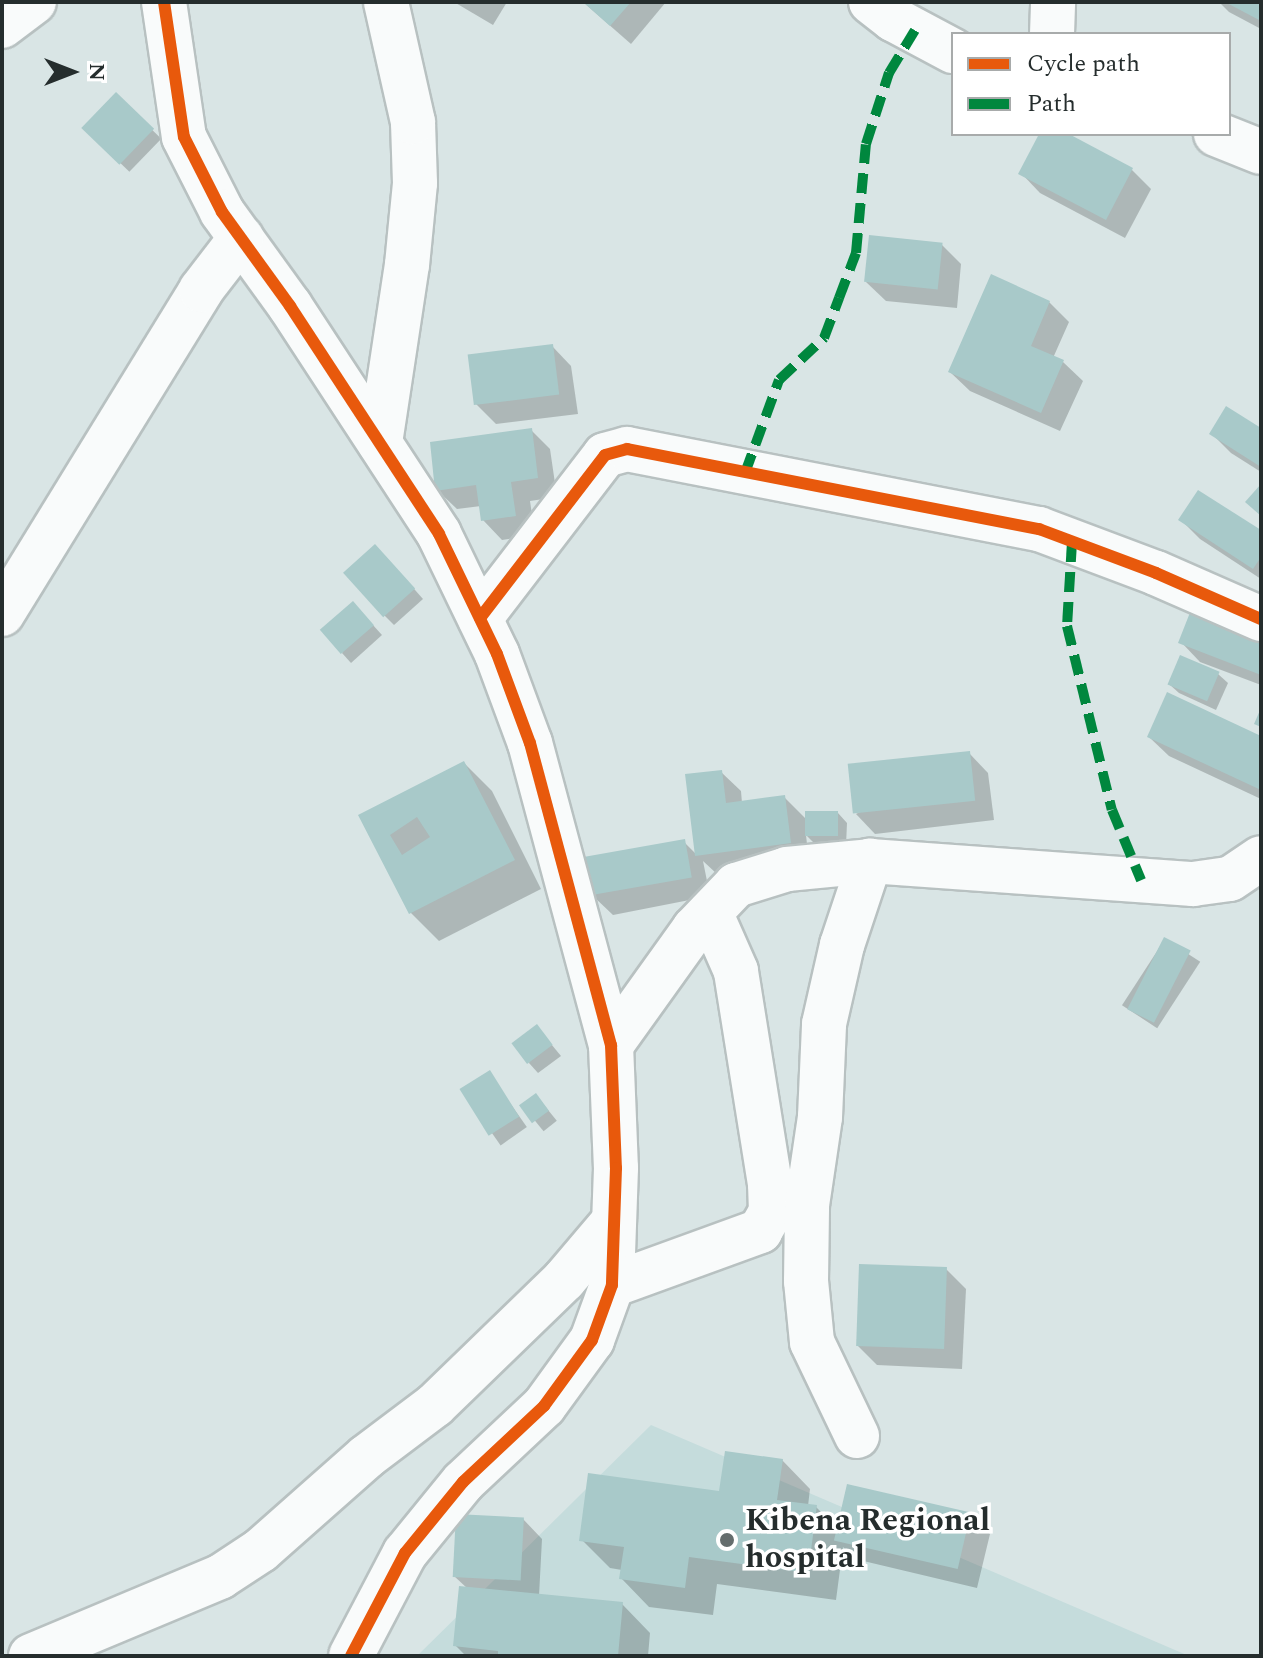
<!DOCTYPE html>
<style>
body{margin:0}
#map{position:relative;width:1263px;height:1658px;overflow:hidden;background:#d9e5e5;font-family:Spectral,serif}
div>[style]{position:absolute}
.built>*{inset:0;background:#c5dcdc}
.shadow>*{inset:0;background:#0003;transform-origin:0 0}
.building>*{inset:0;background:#a8c9c9;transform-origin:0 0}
.roads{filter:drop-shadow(2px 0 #b8c1c1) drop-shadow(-2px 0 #b8c1c1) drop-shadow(0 2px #b8c1c1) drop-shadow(0 -2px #b8c1c1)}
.minor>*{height:44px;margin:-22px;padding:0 22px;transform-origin:22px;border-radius:22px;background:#f9fbfb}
.quiet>*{height:10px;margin-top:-5px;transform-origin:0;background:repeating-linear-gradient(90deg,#00873e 0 20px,transparent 0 30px)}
.cycleway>*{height:12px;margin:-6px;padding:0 6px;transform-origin:6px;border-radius:6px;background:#e8590c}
.dots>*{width:22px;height:22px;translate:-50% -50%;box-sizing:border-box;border:4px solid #fff;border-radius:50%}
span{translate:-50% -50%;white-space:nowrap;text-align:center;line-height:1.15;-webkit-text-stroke:7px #fff;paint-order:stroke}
.poi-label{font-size:32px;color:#252d2d;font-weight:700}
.left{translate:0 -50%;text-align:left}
.frame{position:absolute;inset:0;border:4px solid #252d2d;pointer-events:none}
.legend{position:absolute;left:951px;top:32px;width:280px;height:104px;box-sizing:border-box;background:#fff;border:2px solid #a8abab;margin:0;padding:10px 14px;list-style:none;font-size:24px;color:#252d2d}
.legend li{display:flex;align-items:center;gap:16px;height:40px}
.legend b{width:40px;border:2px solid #a8abab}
.north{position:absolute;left:32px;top:32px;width:80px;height:80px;-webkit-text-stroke:6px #fff;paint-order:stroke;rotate:90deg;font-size:22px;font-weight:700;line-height:32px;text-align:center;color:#252d2d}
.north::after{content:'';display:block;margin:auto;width:28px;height:36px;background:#252d2d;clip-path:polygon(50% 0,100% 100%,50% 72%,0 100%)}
</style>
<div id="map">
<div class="built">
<i style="clip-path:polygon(651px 1425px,1189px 1656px,417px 1656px)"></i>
</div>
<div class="shadow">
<i style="clip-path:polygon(454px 2px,507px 2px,493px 25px)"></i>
<i style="clip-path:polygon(583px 2px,666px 2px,631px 44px)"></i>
<i style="clip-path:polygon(1219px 2px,1261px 2px,1261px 29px,1229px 12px)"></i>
<i style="left:116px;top:95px;width:63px;height:46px;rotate:44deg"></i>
<i style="clip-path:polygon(1041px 134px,1065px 134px,1132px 170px,1151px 189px,1125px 238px,1040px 193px,1021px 173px)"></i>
<i style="clip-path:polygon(942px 245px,961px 264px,957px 308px,886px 301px,866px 282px)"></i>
<i style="clip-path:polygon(1049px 302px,1069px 322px,1053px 358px,1063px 362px,1083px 381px,1060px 431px,970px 391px,950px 372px)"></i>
<i style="clip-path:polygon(552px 346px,571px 366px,578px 414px,496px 424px,476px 404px)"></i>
<i style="clip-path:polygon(531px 430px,550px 449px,557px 497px,530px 501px,535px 535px,502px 540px,483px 520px,481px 506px,457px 509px,437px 490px)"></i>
<i style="clip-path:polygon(1261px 430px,1261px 472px,1231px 453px,1212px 434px)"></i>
<i style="clip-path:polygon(1181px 520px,1261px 533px,1261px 579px,1200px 539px)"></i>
<i style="clip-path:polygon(385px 556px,423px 599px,394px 625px,384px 615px)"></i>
<i style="clip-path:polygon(362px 613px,382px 635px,351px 663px,342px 653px)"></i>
<i style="clip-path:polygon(1261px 639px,1261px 685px,1200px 662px,1181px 642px)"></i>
<i style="clip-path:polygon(1218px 674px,1228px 683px,1216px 710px,1179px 693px,1169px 684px)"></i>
<i style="clip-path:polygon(1149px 737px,1261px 738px,1261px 799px,1169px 756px)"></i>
<i style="clip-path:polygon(969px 753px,988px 773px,994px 820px,875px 834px,856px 814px)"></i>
<i style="clip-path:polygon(464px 763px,492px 791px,541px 889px,439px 941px,411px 913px,361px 816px)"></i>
<i style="clip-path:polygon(721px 772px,741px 791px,742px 803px,784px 797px,807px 820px,838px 813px,847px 823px,846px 846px,816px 845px,806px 835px,809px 862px,717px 874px,703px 861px,710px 896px,613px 915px,593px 896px,684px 842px,697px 855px)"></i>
<i style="left:1165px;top:939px;width:42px;height:79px;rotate:33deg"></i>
<i style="clip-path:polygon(537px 1027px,561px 1056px,538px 1073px,529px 1063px)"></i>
<i style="left:489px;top:1073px;width:66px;height:32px;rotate:55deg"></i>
<i style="left:536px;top:1095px;width:33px;height:17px;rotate:51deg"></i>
<i style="clip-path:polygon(946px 1269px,966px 1289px,962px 1369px,877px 1365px,857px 1345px)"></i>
<i style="clip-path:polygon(782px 1460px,810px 1489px,808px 1506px,816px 1507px,838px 1529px,970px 1514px,990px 1534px,977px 1588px,855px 1559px,843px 1547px,836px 1600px,717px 1584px,713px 1615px,649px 1607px,621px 1578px,622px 1570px,610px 1568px,582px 1540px,721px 1493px)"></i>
<i style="clip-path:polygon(523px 1519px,542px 1539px,539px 1596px,622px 1604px,650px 1633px,648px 1656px,466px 1656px,455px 1645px,468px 1589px,454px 1576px)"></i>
</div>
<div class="building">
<i style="clip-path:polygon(583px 2px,631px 2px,610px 26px)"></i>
<i style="clip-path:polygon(1225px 2px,1261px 2px,1261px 21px)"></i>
<i style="left:116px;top:92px;width:53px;height:50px;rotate:44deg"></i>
<i style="clip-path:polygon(1039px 134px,1069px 134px,1133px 168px,1106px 220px,1018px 174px)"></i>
<i style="left:869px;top:235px;width:74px;height:47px;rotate:6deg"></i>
<i style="clip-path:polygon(991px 274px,1050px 301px,1031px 346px,1064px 360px,1041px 413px,948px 372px)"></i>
<i style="left:553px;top:344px;width:51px;height:86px;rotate:83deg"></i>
<i style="clip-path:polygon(1226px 406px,1261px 428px,1261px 467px,1209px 434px)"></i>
<i style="clip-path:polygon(532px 428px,538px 478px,511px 482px,516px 516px,481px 521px,476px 485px,435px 491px,430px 442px)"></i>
<i style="clip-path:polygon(1261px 484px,1261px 516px,1245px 502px)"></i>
<i style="clip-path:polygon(1198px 490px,1261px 530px,1261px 557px,1253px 569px,1178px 520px)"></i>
<i style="left:375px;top:544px;width:60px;height:43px;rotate:48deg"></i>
<i style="left:353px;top:601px;width:32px;height:44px;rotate:49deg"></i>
<i style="clip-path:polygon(1191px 610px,1261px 637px,1261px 675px,1178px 643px)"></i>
<i style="left:1180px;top:655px;width:43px;height:32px;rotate:23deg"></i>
<i style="clip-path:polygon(1167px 692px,1261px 736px,1261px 790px,1147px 737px)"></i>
<i style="clip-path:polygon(1261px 708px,1261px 727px,1254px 724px)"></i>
<i style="left:970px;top:751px;width:50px;height:123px;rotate:84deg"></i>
<i style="clip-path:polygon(evenodd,464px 761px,515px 860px,409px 914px,358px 815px,464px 761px,417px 817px,430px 837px,402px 855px,390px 835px,417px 817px)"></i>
<i style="clip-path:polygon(722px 770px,726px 803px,785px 795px,791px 843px,695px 856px,685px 774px)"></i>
<i style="left:805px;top:811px;width:33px;height:25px"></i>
<i style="left:685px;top:839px;width:39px;height:103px;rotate:80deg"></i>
<i style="left:1164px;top:937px;width:30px;height:81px;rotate:27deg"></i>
<i style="left:537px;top:1024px;width:26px;height:32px;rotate:53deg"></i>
<i style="left:490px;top:1070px;width:55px;height:36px;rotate:58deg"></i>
<i style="left:536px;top:1093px;width:22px;height:21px;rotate:54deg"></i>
<i style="left:859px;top:1264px;width:88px;height:82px;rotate:2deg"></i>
<i style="clip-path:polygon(725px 1451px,783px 1459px,777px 1500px,817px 1505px,808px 1573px,689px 1557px,685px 1588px,619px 1579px,624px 1547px,579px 1541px,588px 1473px,719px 1491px)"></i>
<i style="left:847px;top:1484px;width:127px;height:58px;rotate:13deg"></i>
<i style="left:456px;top:1514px;width:68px;height:63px;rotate:3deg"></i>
<i style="clip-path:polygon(459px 1586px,623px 1602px,618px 1656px,498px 1656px,498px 1651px,453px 1646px)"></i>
</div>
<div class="roads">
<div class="minor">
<i style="left:164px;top:2px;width:136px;rotate:81.6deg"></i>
<i style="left:184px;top:137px;width:84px;rotate:63.1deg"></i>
<i style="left:222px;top:212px;width:116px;rotate:54.1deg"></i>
<i style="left:290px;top:306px;width:272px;rotate:56.8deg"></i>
<i style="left:439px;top:534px;width:133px;rotate:64.2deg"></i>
<i style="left:497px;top:654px;width:95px;rotate:69.7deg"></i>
<i style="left:530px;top:743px;width:313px;rotate:75deg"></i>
<i style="left:611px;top:1045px;width:123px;rotate:87.7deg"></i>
<i style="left:616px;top:1168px;width:117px;rotate:92deg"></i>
<i style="left:612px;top:1285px;width:59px;rotate:110deg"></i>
<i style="left:592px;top:1340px;width:82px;rotate:126deg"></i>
<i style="left:544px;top:1406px;width:111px;rotate:136.8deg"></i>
<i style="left:463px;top:1482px;width:92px;rotate:129.2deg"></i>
<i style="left:405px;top:1553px;width:116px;rotate:117.7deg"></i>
<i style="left:871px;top:2px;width:28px;rotate:38deg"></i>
<i style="left:893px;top:19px;width:68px;rotate:28.1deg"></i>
<i style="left:2px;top:26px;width:40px;rotate:-37deg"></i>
<i style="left:1052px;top:34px;width:32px;rotate:-88deg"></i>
<i style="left:1216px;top:134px;width:48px;rotate:21.8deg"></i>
<i style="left:380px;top:443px;width:180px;rotate:-81.4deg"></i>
<i style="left:407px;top:265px;width:82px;rotate:-84.4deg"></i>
<i style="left:415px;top:183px;width:61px;rotate:-91.9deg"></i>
<i style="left:413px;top:122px;width:123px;rotate:-102.7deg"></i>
<i style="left:2px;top:614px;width:380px;rotate:-58.4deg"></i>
<i style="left:201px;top:290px;width:66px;rotate:-52.4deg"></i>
<i style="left:480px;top:618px;width:205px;rotate:-52.5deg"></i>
<i style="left:605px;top:455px;width:23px;rotate:-15deg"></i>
<i style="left:627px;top:449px;width:420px;rotate:11deg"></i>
<i style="left:1039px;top:529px;width:125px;rotate:20.6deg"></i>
<i style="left:1156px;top:573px;width:115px;rotate:23.7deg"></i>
<i style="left:611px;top:1045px;width:143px;rotate:-54.4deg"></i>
<i style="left:694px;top:929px;width:61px;rotate:-46.3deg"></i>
<i style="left:736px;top:885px;width:53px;rotate:-17.4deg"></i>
<i style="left:787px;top:869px;width:83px;rotate:-5.5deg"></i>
<i style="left:870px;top:861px;width:324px;rotate:4.1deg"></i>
<i style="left:1193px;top:884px;width:37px;rotate:-8deg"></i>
<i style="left:1230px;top:879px;width:37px;rotate:-34deg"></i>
<i style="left:612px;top:1285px;width:158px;rotate:-20deg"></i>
<i style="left:760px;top:1231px;width:22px;rotate:-60deg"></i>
<i style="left:771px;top:1212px;width:28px;rotate:-92deg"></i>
<i style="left:770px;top:1184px;width:216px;rotate:-99.1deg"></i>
<i style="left:736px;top:971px;width:64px;rotate:-113.8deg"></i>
<i style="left:857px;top:1436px;width:104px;rotate:-115.6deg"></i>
<i style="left:812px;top:1342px;width:61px;rotate:-95.6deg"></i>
<i style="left:806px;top:1281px;width:76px;rotate:-89.2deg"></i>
<i style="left:807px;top:1205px;width:89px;rotate:-81.6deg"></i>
<i style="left:820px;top:1117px;width:93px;rotate:-87.5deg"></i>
<i style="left:824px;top:1024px;width:81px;rotate:-77.2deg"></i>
<i style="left:842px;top:945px;width:89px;rotate:-71.6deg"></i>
<i style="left:31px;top:1656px;width:205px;rotate:-22.7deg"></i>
<i style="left:220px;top:1577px;width:49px;rotate:-33.4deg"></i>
<i style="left:261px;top:1550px;width:140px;rotate:-41.5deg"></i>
<i style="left:366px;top:1457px;width:86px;rotate:-37deg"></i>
<i style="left:435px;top:1405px;width:180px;rotate:-44.1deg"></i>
<i style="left:564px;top:1280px;width:77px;rotate:-49.7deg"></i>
</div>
</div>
<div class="quiet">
<i style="left:745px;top:473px;width:99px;rotate:-69.9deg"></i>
<i style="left:779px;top:380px;width:62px;rotate:-43deg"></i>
<i style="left:824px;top:338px;width:43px;rotate:-69.4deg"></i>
<i style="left:839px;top:298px;width:48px;rotate:-69.3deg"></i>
<i style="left:856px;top:253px;width:109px;rotate:-84.8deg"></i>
<i style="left:866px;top:144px;width:75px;rotate:-72.1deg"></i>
<i style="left:889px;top:73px;width:50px;rotate:-58.8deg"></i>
<i style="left:1072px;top:542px;width:84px;rotate:93.4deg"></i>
<i style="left:1067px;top:626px;width:189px;rotate:76.3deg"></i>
<i style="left:1112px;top:810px;width:76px;rotate:67.5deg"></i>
</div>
<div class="cycleway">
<i style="left:164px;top:2px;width:136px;rotate:81.6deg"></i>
<i style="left:184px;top:137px;width:84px;rotate:63.1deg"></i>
<i style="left:222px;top:212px;width:116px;rotate:54.1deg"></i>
<i style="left:290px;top:306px;width:272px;rotate:56.8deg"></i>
<i style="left:439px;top:534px;width:133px;rotate:64.2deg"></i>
<i style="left:497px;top:654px;width:95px;rotate:69.7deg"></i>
<i style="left:530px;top:743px;width:313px;rotate:75deg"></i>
<i style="left:611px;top:1045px;width:123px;rotate:87.7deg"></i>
<i style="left:616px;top:1168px;width:117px;rotate:92deg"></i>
<i style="left:612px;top:1285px;width:59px;rotate:110deg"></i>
<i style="left:592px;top:1340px;width:82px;rotate:126deg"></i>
<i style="left:544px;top:1406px;width:111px;rotate:136.8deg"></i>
<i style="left:463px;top:1482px;width:92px;rotate:129.2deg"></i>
<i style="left:405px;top:1553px;width:116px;rotate:117.7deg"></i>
<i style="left:480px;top:618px;width:205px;rotate:-52.5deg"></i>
<i style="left:605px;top:455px;width:23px;rotate:-15deg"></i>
<i style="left:627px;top:449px;width:420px;rotate:11deg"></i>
<i style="left:1039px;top:529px;width:125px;rotate:20.6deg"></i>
<i style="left:1156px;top:573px;width:115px;rotate:23.7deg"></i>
</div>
<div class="dots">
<i style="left:727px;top:1540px;background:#646d6d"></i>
</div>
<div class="poi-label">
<span class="left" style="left:745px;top:1540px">Kibena Regional<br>hospital</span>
</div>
<div class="frame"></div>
<ul class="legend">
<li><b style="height:10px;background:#e8590c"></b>Cycle path</li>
<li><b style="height:10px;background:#00873e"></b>Path</li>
</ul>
<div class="north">N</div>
</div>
